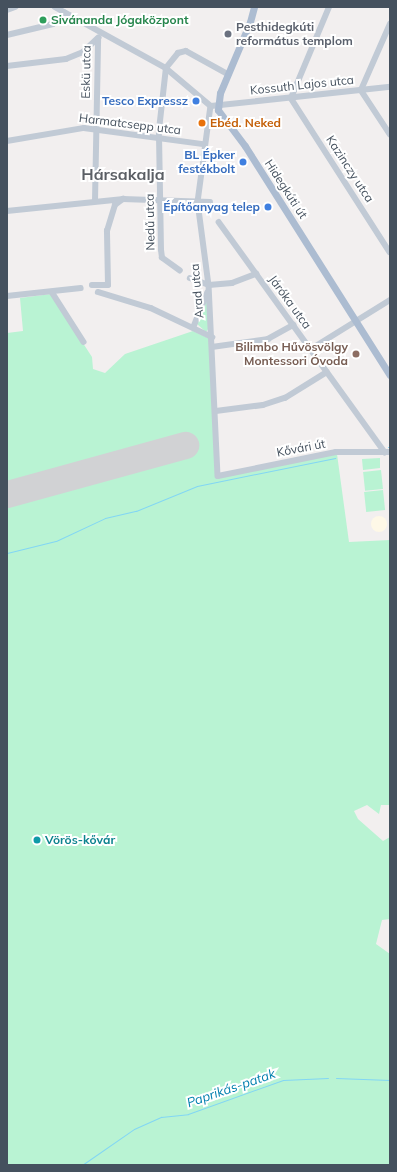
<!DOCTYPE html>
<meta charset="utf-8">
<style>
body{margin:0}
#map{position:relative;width:397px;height:1172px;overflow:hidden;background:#f2efef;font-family:Mulish,sans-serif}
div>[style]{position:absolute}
.commercial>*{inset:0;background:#fef8e7}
.round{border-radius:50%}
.green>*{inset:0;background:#b9f3d3;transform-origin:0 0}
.stream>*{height:1px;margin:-0.5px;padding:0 0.5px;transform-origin:0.5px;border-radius:0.5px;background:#82d6f4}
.runway>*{height:27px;margin:-13.5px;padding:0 13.5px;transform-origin:13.5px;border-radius:13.5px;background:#d1d2d4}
.minor>*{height:5.5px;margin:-2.75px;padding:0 2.75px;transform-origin:2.75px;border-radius:2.75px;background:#c1cad5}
.major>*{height:7px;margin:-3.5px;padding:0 3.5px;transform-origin:3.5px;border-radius:3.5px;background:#acbcd1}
.dots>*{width:11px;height:11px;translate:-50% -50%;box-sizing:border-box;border:2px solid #fff;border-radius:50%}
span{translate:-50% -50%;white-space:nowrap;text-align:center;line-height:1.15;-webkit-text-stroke:4px #fff;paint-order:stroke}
.leisure-label{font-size:12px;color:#27864d;font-weight:700}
.left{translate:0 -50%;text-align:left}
.worship-label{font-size:12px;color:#5b616d;font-weight:700}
.street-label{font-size:12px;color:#45515e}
.shop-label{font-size:12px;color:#366cbe;font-weight:700}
.right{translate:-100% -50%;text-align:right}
.food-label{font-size:12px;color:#c56008;font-weight:700}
.education-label{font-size:12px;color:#785e54;font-weight:700}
.culture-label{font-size:12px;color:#0d838f;font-weight:700}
.water-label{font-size:13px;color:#017fae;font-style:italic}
.district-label{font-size:16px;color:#5b5f65;font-weight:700}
.frame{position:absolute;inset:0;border:8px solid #45515e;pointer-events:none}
</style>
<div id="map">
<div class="commercial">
<i class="round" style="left:371px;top:516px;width:16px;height:16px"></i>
</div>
<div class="green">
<i style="clip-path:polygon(51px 294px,92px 357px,93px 369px,105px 373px,125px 354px,193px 331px,210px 339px,216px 478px,337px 454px,349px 542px,390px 540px,390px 805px,381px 805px,379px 814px,367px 805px,354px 811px,358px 819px,383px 841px,390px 837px,390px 919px,382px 920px,376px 944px,390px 954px,390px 1165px,7px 1165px,7px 333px,23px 331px,20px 298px)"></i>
<i style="clip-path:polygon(207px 300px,209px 328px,206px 332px,197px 324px)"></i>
<i style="clip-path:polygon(380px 458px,380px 468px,363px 470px,362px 459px)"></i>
<i style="left:381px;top:470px;width:19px;height:18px;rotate:84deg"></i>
<i style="left:383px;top:490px;width:20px;height:19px;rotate:84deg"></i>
</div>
<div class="stream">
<i style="left:388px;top:447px;width:2px"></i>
<i style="left:7px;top:553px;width:50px;rotate:-13.8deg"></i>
<i style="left:56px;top:541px;width:54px;rotate:-25.1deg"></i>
<i style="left:105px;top:518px;width:32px;rotate:-13deg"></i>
<i style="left:136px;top:511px;width:66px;rotate:-22.3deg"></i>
<i style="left:197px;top:486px;width:141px;rotate:-11.5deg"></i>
<i style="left:336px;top:1078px;width:54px;rotate:2.1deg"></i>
<i style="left:82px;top:1165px;width:63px;rotate:-34.7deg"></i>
<i style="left:134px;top:1129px;width:30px;rotate:-24deg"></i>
<i style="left:161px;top:1117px;width:27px;rotate:-6deg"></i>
<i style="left:188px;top:1114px;width:101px;rotate:-19.7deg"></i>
<i style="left:283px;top:1080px;width:45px;rotate:-2.5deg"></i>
</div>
<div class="runway">
<i style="left:7px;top:494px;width:185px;rotate:-15.4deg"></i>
</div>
<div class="minor">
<i style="left:55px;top:7px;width:127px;rotate:28.8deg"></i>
<i style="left:166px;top:68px;width:59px;rotate:40.2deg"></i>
<i style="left:211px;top:106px;width:180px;rotate:-6.1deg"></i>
<i style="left:7px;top:10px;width:9px;rotate:-21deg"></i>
<i style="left:7px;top:35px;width:47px;rotate:-13.4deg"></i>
<i style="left:53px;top:24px;width:16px;rotate:-43deg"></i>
<i style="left:7px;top:66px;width:59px;rotate:-6.8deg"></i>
<i style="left:66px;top:59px;width:18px;rotate:-22deg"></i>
<i style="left:83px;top:52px;width:21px;rotate:-43deg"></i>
<i style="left:361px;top:90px;width:72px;rotate:-66.3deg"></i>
<i style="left:361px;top:90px;width:53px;rotate:56.6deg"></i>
<i style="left:291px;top:98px;width:183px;rotate:57.3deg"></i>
<i style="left:291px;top:98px;width:99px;rotate:-67.3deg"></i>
<i style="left:211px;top:106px;width:97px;rotate:97.7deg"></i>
<i style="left:198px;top:202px;width:84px;rotate:82.5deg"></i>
<i style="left:209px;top:285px;width:191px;rotate:87.3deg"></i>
<i style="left:218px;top:476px;width:120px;rotate:-11.5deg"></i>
<i style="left:336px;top:452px;width:54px"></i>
<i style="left:7px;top:141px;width:78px;rotate:-9.6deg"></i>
<i style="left:84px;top:128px;width:120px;rotate:7.7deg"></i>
<i style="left:95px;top:201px;width:162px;rotate:-88.9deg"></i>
<i style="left:7px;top:211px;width:117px;rotate:-5.9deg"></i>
<i style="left:123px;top:199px;width:87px;rotate:2deg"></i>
<i style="left:219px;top:222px;width:284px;rotate:54.2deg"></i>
<i style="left:180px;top:271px;width:22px;rotate:-144deg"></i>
<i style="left:162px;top:258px;width:8px;rotate:-97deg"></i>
<i style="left:161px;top:250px;width:120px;rotate:-91deg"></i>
<i style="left:159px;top:130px;width:62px;rotate:-83.6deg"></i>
<i style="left:166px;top:68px;width:19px;rotate:-51deg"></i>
<i style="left:178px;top:53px;width:8px;rotate:-14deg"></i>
<i style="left:186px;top:51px;width:48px;rotate:28.7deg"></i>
<i style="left:190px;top:278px;width:20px;rotate:20deg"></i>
<i style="left:209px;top:285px;width:23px;rotate:-5deg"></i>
<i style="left:232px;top:283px;width:26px;rotate:-21deg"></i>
<i style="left:92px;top:285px;width:16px"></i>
<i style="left:108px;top:285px;width:54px;rotate:-91.1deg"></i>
<i style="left:107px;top:231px;width:27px;rotate:-73deg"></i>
<i style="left:115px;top:205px;width:10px;rotate:-37deg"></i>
<i style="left:52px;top:292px;width:59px;rotate:57.4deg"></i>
<i style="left:98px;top:292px;width:55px;rotate:16.8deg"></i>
<i style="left:151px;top:308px;width:68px;rotate:25.4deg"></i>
<i style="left:7px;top:296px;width:74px;rotate:-6.2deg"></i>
<i style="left:193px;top:328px;width:38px;rotate:-68deg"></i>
<i style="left:212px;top:347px;width:57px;rotate:-8.1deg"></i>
<i style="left:268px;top:339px;width:29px;rotate:-29deg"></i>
<i style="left:311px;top:349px;width:93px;rotate:-31.8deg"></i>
<i style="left:216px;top:411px;width:47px;rotate:-7.3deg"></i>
<i style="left:263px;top:405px;width:23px;rotate:-18deg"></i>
<i style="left:285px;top:398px;width:49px;rotate:-31.8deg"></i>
</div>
<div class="major">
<i style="left:254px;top:7px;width:16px;rotate:105deg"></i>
<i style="left:250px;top:22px;width:77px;rotate:112.9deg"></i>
<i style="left:220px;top:93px;width:17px;rotate:97deg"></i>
<i style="left:218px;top:110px;width:45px;rotate:53.1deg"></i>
<i style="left:245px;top:146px;width:271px;rotate:57.7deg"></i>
</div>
<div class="dots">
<i style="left:43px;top:20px;background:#2e9e5b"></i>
<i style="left:228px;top:34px;background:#6b7280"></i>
<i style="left:196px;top:101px;background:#3f7fe0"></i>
<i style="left:202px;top:123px;background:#e8710a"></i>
<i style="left:243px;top:162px;background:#3f7fe0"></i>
<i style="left:268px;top:207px;background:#3f7fe0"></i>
<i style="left:356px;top:354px;background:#8d6e63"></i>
<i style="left:37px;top:840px;background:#0f9aa8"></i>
</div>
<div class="leisure-label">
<span class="left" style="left:51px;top:20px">Sivánanda Jógaközpont</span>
</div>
<div class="worship-label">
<span class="left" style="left:236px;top:34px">Pesthidegkúti<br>református templom</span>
</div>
<div class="street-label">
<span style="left:86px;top:72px;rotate:-89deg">Eskü utca</span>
<span style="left:302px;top:85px;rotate:-6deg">Kossuth Lajos utca</span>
<span style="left:130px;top:124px;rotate:7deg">Harmatcsepp utca</span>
<span style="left:350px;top:169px;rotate:57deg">Kazinczy utca</span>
<span style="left:286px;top:189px;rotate:57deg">Hidegkúti út</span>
<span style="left:150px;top:222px;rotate:-91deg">Nedű utca</span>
<span style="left:197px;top:291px;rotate:-95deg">Arad utca</span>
<span style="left:290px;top:302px;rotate:54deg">Járóka utca</span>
<span style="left:301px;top:448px;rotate:-11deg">Kővári út</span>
</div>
<div class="shop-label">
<span class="right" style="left:188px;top:101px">Tesco Expressz</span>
<span class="right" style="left:235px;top:162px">BL Épker<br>festékbolt</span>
<span class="right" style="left:260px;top:207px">Építőanyag telep</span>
</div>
<div class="food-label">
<span class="left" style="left:210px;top:123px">Ebéd. Neked</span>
</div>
<div class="education-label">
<span class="right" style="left:348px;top:354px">Bilimbo Hűvösvölgy<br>Montessori Óvoda</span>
</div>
<div class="culture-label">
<span class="left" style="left:45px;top:840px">Vörös-kővár</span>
</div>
<div class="water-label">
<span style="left:231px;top:1088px;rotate:-19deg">Paprikás-patak</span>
</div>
<div class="district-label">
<span style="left:123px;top:174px">Hársakalja</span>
</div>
<div class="frame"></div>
</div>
